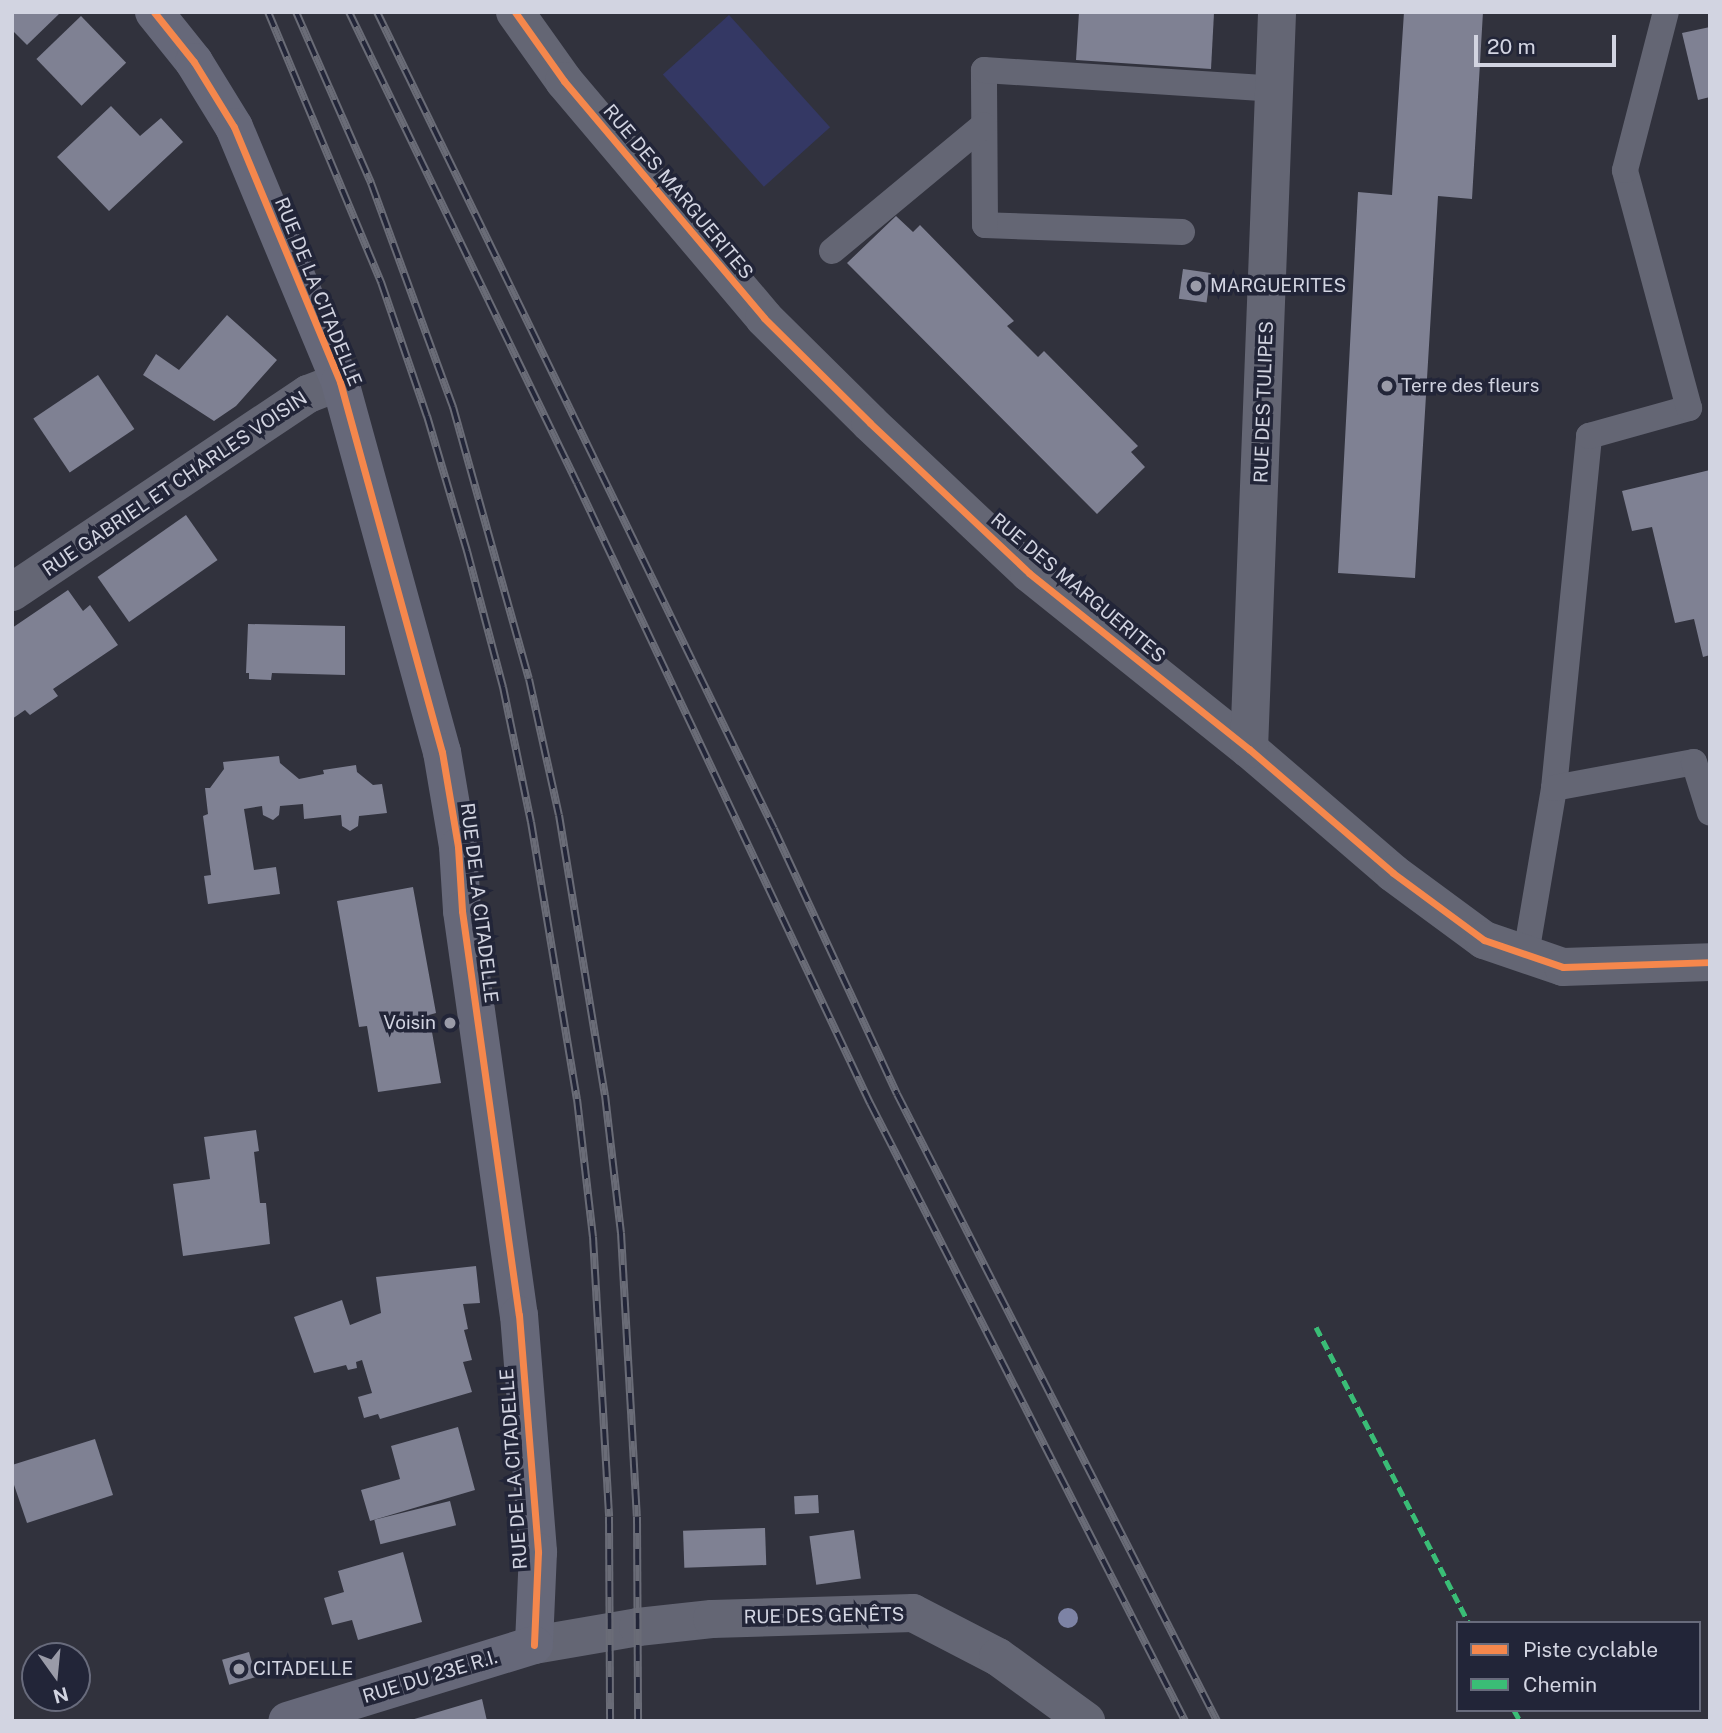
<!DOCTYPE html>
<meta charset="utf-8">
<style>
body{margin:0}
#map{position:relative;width:1722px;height:1733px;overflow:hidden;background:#31323d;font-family:"Public Sans",sans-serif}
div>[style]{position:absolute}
.green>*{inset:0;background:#343864;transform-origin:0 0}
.building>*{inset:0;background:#7f8193;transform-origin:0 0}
.lane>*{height:26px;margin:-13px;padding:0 13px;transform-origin:13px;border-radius:13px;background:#646674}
.street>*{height:38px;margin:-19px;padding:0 19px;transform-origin:19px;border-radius:19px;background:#646674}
.secondary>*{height:38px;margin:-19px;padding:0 19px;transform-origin:19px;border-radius:19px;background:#666879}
.rail>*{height:8px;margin-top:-4px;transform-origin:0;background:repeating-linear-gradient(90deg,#222538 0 16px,#6a6c77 0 32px);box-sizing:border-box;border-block:2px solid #6a6c77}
.quiet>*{height:5px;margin-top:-2.5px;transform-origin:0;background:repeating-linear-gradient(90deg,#3abd76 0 10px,transparent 0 15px)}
.cycleway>*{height:7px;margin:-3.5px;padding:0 3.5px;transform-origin:3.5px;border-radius:3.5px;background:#f5874c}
.trees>*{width:20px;height:20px;margin:-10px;border-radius:50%;background:#7d83a5}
.dots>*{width:19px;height:19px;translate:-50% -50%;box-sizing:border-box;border:4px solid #222538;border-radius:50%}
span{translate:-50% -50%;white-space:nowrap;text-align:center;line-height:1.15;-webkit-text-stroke:7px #222538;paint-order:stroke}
.street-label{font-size:19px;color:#d2d4e1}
.poi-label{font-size:19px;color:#d2d4e1}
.left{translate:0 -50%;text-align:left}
.right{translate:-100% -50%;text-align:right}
.frame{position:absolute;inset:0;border:14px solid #d2d4e1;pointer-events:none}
.legend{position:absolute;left:1456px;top:1621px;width:245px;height:91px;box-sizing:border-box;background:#222538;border:2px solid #686b7c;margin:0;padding:9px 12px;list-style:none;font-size:21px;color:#d2d4e1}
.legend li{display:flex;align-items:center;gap:14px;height:35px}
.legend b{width:35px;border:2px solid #686b7c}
.north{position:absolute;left:21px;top:1642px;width:70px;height:70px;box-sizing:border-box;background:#222538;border:2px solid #686b7c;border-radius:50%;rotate:165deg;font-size:19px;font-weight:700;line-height:28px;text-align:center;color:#d2d4e1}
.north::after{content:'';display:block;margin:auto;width:24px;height:32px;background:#9a9ba8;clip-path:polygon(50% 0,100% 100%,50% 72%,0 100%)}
.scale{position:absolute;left:1474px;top:35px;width:142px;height:32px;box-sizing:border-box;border:4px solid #d2d4e1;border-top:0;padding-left:9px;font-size:21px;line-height:24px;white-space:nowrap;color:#d2d4e1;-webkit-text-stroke:5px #222538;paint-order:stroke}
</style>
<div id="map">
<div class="green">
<i style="left:729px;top:15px;width:151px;height:89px;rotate:48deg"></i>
</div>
<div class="building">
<i style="clip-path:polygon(12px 12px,61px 12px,27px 45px,12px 30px)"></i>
<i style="clip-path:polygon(1079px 12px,1214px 13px,1211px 69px,1076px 60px)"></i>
<i style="clip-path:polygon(1404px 12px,1483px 12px,1472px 199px,1438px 196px,1415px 578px,1338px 573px,1358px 192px,1392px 195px)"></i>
<i style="left:81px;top:16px;width:65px;height:62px;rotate:46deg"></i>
<i style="clip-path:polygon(1710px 27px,1710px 97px,1698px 100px,1682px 33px)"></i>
<i style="clip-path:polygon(111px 106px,140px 136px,161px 118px,183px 142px,109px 211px,57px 157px)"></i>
<i style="clip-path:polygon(896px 216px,913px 232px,920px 225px,1014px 321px,1007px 326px,1038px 357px,1044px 351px,1138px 446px,1131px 452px,1145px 467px,1097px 514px,847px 263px)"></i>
<i style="left:1183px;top:269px;width:28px;height:30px;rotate:8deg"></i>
<i style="clip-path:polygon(227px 315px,277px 360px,236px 406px,214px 421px,143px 375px,156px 354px,179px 370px)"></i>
<i style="left:98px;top:375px;width:65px;height:78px;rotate:56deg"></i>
<i style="clip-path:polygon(1710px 470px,1710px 655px,1703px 657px,1694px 619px,1675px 623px,1652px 527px,1632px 531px,1622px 491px)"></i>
<i style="left:186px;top:515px;width:55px;height:108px;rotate:55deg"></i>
<i style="clip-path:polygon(68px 590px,83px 611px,90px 605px,118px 645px,53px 689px,58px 696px,30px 715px,25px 710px,12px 719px,12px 628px)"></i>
<i style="clip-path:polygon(248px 624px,345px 626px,345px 675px,272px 673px,271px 680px,249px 679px,249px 673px,246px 673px)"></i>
<i style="clip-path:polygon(279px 756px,280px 763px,299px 779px,324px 774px,323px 770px,356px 765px,357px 772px,373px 785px,382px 784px,387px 813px,359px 816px,358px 826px,350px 831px,342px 826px,341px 815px,304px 819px,303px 804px,280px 806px,279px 815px,273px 820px,263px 815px,262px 806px,244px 809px,254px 870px,276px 867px,280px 894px,208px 904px,204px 876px,211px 875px,203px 816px,208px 814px,205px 788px,210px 788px,224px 769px,223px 762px)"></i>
<i style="clip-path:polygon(413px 887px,436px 1013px,429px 1015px,441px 1083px,378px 1092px,367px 1026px,359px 1027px,337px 901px)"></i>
<i style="clip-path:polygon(256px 1130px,259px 1151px,254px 1152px,260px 1203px,266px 1203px,270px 1244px,183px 1256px,173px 1184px,210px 1179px,204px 1137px)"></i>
<i style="clip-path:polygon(476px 1266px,480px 1303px,463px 1304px,468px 1329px,464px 1330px,472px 1360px,463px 1362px,472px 1392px,380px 1419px,378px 1414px,364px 1418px,358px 1397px,372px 1393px,362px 1360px,356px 1362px,357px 1368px,348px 1370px,346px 1365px,314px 1373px,294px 1317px,342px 1300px,350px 1325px,381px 1313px,376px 1277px)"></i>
<i style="clip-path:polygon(458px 1427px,475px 1490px,370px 1521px,361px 1490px,400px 1479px,391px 1446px)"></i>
<i style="clip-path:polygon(95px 1439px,113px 1495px,27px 1523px,12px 1479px,12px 1465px)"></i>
<i style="left:818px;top:1495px;width:18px;height:24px;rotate:87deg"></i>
<i style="left:450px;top:1501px;width:25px;height:78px;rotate:76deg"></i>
<i style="left:765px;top:1528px;width:37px;height:82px;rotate:88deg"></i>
<i style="left:854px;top:1530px;width:49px;height:45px;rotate:82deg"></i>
<i style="clip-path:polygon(403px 1552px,422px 1622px,358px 1640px,352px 1620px,332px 1625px,324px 1598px,344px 1592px,338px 1571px)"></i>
<i style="left:249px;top:1652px;width:26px;height:28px;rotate:74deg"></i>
<i style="clip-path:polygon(482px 1699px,487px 1721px,411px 1721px,411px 1720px)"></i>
</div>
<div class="lane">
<i style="left:1182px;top:232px;width:197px;rotate:-178deg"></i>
<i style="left:985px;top:225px;width:155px;rotate:-90.4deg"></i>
<i style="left:984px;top:70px;width:292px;rotate:3.7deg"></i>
<i style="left:832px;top:251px;width:197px;rotate:-39.7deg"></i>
<i style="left:1554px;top:788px;width:354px;rotate:-84.3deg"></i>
<i style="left:1589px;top:436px;width:104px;rotate:-15.6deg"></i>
<i style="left:1689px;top:408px;width:246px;rotate:-105.1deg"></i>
<i style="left:1625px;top:170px;width:163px;rotate:-75.5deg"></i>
<i style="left:1526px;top:954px;width:168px;rotate:-80.4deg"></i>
<i style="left:1554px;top:788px;width:142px;rotate:-10.5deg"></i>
<i style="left:1694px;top:762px;width:53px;rotate:72.6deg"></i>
</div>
<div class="street">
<i style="left:515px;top:12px;width:85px;rotate:54.6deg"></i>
<i style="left:564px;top:81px;width:310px;rotate:49.8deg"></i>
<i style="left:764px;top:318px;width:149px;rotate:44.7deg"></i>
<i style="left:870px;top:423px;width:219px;rotate:43.3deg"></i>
<i style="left:1029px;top:573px;width:282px;rotate:38.7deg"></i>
<i style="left:1249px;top:749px;width:190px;rotate:40.7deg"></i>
<i style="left:1393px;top:873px;width:113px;rotate:36.4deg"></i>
<i style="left:1484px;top:940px;width:83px;rotate:18.9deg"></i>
<i style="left:1563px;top:967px;width:147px;rotate:-1.9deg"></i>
<i style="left:12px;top:592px;width:356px;rotate:-33.8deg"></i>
<i style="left:308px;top:394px;width:34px;rotate:-21deg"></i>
<i style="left:1249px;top:749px;width:738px;rotate:-87.82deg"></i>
<i style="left:534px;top:1645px;width:106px;rotate:-9.8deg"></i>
<i style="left:638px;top:1627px;width:74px;rotate:-6.2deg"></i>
<i style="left:712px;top:1619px;width:201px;rotate:-1.7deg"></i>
<i style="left:913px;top:1613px;width:96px;rotate:27.4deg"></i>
<i style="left:998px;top:1657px;width:109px;rotate:36deg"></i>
</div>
<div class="secondary">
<i style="left:154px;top:12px;width:64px;rotate:51.3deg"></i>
<i style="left:194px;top:62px;width:76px;rotate:58.4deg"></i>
<i style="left:234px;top:127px;width:276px;rotate:67.4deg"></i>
<i style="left:340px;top:382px;width:384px;rotate:74.6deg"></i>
<i style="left:442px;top:752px;width:96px;rotate:80.4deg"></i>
<i style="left:458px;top:847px;width:64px;rotate:86.4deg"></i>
<i style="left:462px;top:911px;width:408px;rotate:82deg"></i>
<i style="left:519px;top:1315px;width:238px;rotate:85.4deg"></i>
<i style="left:538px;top:1552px;width:93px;rotate:92.5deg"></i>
<i style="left:534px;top:1645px;width:258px;rotate:162.9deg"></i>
</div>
<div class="rail">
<i style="left:268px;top:12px;width:293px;rotate:67.3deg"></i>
<i style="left:381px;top:282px;width:142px;rotate:71.1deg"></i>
<i style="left:427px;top:416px;width:141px;rotate:73.5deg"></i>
<i style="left:467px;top:551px;width:141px;rotate:75.2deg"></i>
<i style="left:503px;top:687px;width:138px;rotate:78.3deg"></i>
<i style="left:531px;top:822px;width:281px;rotate:80.6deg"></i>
<i style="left:577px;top:1099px;width:139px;rotate:83.4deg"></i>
<i style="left:593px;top:1237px;width:280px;rotate:86.7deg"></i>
<i style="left:609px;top:1517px;width:204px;rotate:89.7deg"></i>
<i style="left:296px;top:12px;width:187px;rotate:66.3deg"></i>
<i style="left:371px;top:183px;width:239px;rotate:69.9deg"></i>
<i style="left:453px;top:407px;width:282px;rotate:74.4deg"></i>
<i style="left:529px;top:679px;width:139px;rotate:77.6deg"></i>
<i style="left:559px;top:815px;width:284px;rotate:80.7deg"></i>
<i style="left:605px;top:1095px;width:139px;rotate:83.4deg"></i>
<i style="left:621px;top:1233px;width:284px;rotate:86.8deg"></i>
<i style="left:637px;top:1517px;width:204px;rotate:89.7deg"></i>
<i style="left:349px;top:12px;width:523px;rotate:64.17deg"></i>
<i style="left:577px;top:483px;width:686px;rotate:64.71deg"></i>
<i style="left:870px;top:1103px;width:694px;rotate:62.99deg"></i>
<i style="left:377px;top:12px;width:908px;rotate:64.08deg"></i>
<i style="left:774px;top:829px;width:292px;rotate:65.1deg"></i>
<i style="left:897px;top:1094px;width:704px;rotate:62.96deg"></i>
</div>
<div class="quiet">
<i style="left:1316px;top:1327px;width:333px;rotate:62.7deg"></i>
<i style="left:1514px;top:1710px;width:13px;rotate:61deg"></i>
</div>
<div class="cycleway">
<i style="left:154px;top:12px;width:64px;rotate:51.3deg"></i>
<i style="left:194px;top:62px;width:76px;rotate:58.4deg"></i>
<i style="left:234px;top:127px;width:276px;rotate:67.4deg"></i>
<i style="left:340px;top:382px;width:384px;rotate:74.6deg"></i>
<i style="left:442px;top:752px;width:96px;rotate:80.4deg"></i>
<i style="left:458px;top:847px;width:64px;rotate:86.4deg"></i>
<i style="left:462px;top:911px;width:408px;rotate:82deg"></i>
<i style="left:519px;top:1315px;width:238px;rotate:85.4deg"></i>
<i style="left:538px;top:1552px;width:93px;rotate:92.5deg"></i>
<i style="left:515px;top:12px;width:85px;rotate:54.6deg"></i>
<i style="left:564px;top:81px;width:310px;rotate:49.8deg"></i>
<i style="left:764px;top:318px;width:149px;rotate:44.7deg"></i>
<i style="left:870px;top:423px;width:219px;rotate:43.3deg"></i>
<i style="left:1029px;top:573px;width:282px;rotate:38.7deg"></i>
<i style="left:1249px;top:749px;width:190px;rotate:40.7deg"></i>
<i style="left:1393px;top:873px;width:113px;rotate:36.4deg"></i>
<i style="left:1484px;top:940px;width:83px;rotate:18.9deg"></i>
<i style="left:1563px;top:967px;width:147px;rotate:-1.9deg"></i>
</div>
<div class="trees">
<i style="left:1068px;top:1618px"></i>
</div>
<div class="dots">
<i style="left:1196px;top:286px;background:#9a9ba8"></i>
<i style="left:1387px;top:386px;background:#9a9ba8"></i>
<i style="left:450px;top:1023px;background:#9a9ba8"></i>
<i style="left:239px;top:1669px;background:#9a9ba8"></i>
</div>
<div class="street-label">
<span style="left:678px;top:192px;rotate:50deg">RUE DES MARGUERITES</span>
<span style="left:318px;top:292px;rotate:68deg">RUE DE LA CITADELLE</span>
<span style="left:1264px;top:402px;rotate:-88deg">RUE DES TULIPES</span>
<span style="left:175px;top:484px;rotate:-34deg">RUE GABRIEL ET CHARLES VOISIN</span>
<span style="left:1078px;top:588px;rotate:40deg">RUE DES MARGUERITES</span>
<span style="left:479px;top:903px;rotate:83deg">RUE DE LA CITADELLE</span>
<span style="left:514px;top:1469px;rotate:-94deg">RUE DE LA CITADELLE</span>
<span style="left:824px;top:1616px;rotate:-1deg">RUE DES GENÊTS</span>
<span style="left:430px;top:1677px;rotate:-17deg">RUE DU 23E R.I.</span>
</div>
<div class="poi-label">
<span class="left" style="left:1210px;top:286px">MARGUERITES</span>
<span class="left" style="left:1401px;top:386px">Terre des fleurs</span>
<span class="right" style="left:436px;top:1023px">Voisin</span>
<span class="left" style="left:253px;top:1669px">CITADELLE</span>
</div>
<div class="frame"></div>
<ul class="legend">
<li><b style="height:9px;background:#f5874c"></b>Piste cyclable</li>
<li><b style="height:9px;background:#3abd76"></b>Chemin</li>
</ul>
<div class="north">N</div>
<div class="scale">20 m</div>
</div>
